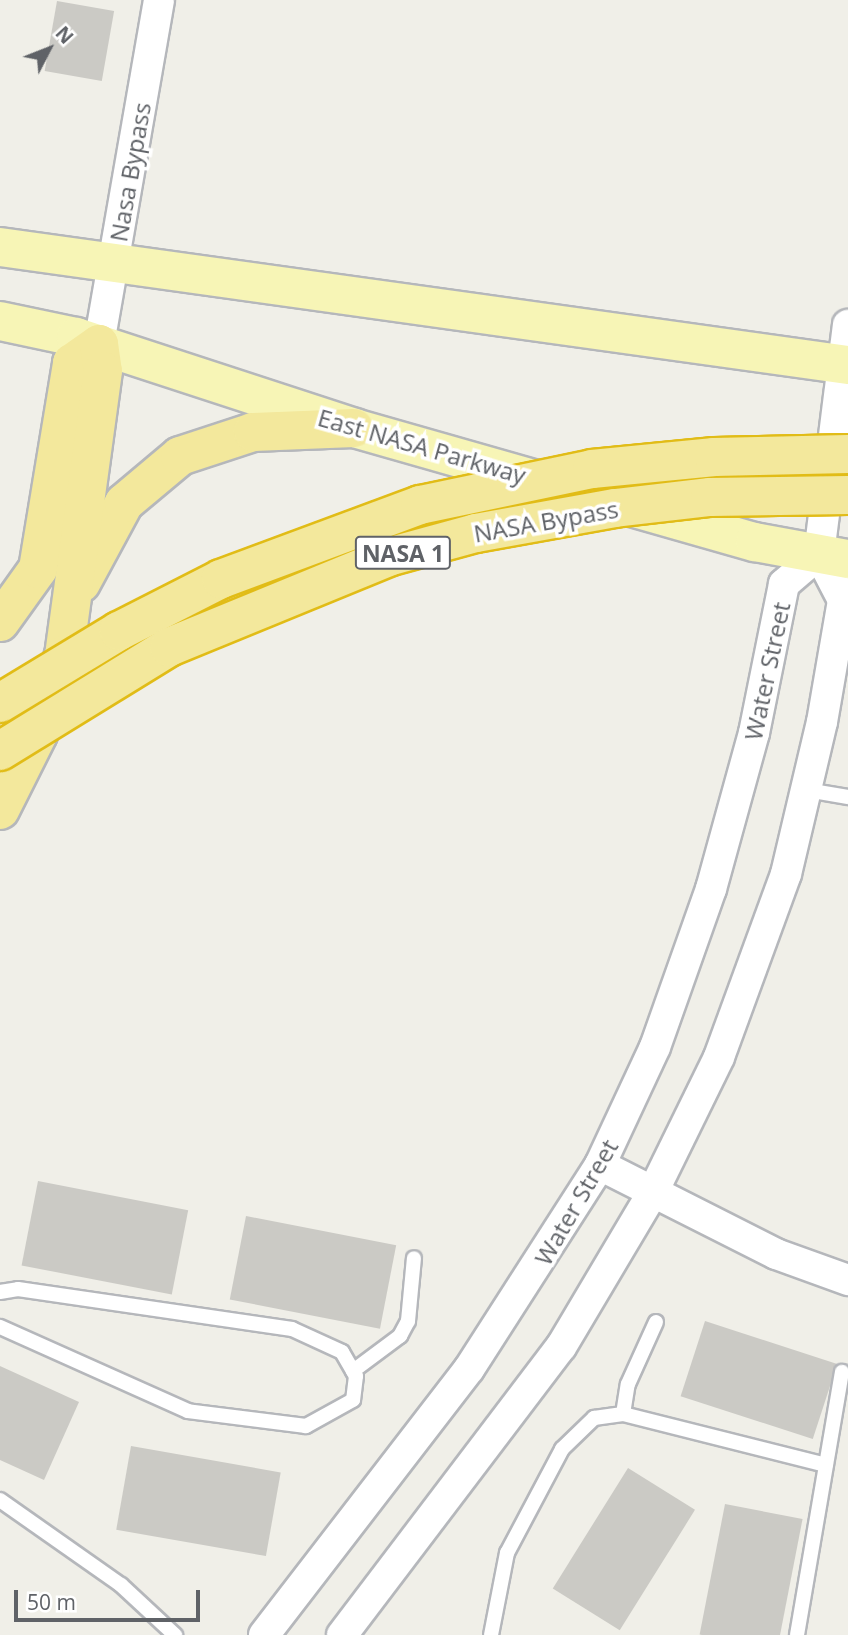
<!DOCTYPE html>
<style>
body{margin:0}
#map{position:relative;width:848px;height:1635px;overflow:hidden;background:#f0efe8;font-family:"Open Sans",sans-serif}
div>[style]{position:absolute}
.building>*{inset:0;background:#cbcac5;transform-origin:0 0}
.roads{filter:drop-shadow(2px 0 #b5b7bb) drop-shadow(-2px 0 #b5b7bb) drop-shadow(0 2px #b5b7bb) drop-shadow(0 -2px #b5b7bb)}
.lane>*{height:14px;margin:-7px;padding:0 7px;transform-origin:7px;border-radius:7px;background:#fff}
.street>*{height:30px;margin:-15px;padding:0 15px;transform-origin:15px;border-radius:15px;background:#fff}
.primary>*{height:38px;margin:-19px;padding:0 19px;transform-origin:19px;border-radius:19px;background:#f7f5b6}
.highway>*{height:38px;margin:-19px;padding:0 19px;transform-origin:19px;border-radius:19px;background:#f3e89c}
.bridges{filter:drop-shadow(2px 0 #e1bc17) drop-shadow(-2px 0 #e1bc17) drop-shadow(0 2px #e1bc17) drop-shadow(0 -2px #e1bc17)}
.highway-bridge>*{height:38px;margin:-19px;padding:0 19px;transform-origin:19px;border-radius:19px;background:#f3e89c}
span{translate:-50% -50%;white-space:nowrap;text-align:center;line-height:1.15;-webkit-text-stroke:7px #fff;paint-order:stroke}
.shield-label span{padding:2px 5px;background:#fff;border:2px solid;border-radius:5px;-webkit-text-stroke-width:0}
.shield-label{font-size:23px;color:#5f6267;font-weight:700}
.street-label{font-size:24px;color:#5f6267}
.north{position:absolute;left:14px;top:14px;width:70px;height:70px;-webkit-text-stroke:5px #fff;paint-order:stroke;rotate:48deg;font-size:19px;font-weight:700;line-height:28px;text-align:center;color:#5f6267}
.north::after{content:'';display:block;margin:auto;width:24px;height:32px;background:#5f6267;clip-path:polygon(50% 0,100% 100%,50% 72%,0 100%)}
.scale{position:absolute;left:14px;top:1590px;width:186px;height:32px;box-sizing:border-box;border:4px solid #5f6267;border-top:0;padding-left:9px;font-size:21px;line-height:24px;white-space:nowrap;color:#5f6267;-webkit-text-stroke:5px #fff;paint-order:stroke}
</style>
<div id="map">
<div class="building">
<i style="left:57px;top:1px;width:58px;height:71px;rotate:10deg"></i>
<i style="left:38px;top:1181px;width:153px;height:86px;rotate:11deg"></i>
<i style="left:246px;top:1216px;width:153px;height:85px;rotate:11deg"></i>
<i style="left:705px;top:1321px;width:139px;height:79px;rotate:18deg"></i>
<i style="clip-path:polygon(0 1366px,79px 1402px,44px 1480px,0 1460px)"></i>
<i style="left:131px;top:1446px;width:152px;height:85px;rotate:10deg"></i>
<i style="left:628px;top:1468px;width:79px;height:142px;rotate:32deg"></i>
<i style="left:725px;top:1504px;width:79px;height:133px;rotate:11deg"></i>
</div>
<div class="roads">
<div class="lane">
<i style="left:807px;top:790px;width:42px;rotate:9.7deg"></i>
<i style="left:0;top:1292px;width:18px;rotate:-9deg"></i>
<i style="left:18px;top:1289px;width:277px;rotate:8.3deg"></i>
<i style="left:292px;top:1329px;width:55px;rotate:24.7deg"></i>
<i style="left:342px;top:1352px;width:28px;rotate:60deg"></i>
<i style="left:356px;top:1376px;width:24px;rotate:97deg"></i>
<i style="left:353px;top:1400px;width:54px;rotate:151deg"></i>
<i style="left:306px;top:1426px;width:119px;rotate:-172.8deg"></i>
<i style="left:188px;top:1411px;width:206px;rotate:-155.9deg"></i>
<i style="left:353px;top:1371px;width:59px;rotate:-36.7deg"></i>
<i style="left:400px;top:1336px;width:17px;rotate:-62deg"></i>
<i style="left:408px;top:1321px;width:63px;rotate:-84.6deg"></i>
<i style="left:623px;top:1414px;width:30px;rotate:-81deg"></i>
<i style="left:628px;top:1384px;width:68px;rotate:-65.7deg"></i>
<i style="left:0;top:1500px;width:148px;rotate:35.1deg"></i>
<i style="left:121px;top:1585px;width:74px;rotate:42.8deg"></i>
<i style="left:491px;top:1635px;width:84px;rotate:-79deg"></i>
<i style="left:507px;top:1553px;width:118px;rotate:-62.1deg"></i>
<i style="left:562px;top:1449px;width:45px;rotate:-44.1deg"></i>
<i style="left:594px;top:1418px;width:29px;rotate:-8deg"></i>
<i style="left:623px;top:1414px;width:209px;rotate:14.1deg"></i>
<i style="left:797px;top:1635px;width:267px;rotate:-80.3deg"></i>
</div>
<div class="street">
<i style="left:99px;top:344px;width:349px;rotate:-80.1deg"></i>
<i style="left:819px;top:554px;width:231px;rotate:-82.8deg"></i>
<i style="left:600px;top:1165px;width:197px;rotate:26.8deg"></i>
<i style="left:776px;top:1254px;width:77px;rotate:19.9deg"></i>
<i style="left:264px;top:1635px;width:336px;rotate:-52.4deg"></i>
<i style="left:469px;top:1369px;width:242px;rotate:-57.3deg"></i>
<i style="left:600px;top:1165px;width:130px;rotate:-65deg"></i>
<i style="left:655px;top:1047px;width:168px;rotate:-70.5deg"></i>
<i style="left:711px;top:889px;width:162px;rotate:-74.6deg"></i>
<i style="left:754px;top:733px;width:152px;rotate:-78.6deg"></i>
<i style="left:784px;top:584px;width:46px;rotate:-40.6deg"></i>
<i style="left:342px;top:1635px;width:362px;rotate:-52.8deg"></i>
<i style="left:561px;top:1347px;width:180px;rotate:-59.3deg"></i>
<i style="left:653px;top:1192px;width:150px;rotate:-63.9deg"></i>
<i style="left:719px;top:1057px;width:195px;rotate:-69.9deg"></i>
<i style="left:786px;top:874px;width:156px;rotate:-76.7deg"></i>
<i style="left:822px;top:722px;width:124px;rotate:-80.2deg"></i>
<i style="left:843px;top:600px;width:52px;rotate:-117.6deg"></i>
</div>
<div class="primary">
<i style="left:0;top:247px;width:856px;rotate:7.92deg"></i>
<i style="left:0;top:321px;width:78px;rotate:11.9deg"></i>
<i style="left:76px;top:337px;width:293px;rotate:18.1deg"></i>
<i style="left:354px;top:428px;width:417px;rotate:15.9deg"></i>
<i style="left:755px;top:542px;width:95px;rotate:10.4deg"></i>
</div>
<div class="highway">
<i style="left:81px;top:583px;width:91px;rotate:-61.7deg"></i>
<i style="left:124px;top:503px;width:73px;rotate:-40deg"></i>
<i style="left:180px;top:456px;width:77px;rotate:-18.2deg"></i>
<i style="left:253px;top:432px;width:101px;rotate:-2.3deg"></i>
<i style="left:0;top:622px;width:65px;rotate:-54.4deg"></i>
<i style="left:38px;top:569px;width:209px;rotate:-80.6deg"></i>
<i style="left:72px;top:363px;width:33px;rotate:-35deg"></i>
<i style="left:99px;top:344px;width:27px;rotate:82deg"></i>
<i style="left:103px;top:371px;width:287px;rotate:97.8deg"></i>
<i style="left:64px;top:655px;width:83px;rotate:108.2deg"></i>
<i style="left:38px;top:734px;width:85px;rotate:116.6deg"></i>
</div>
</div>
<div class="bridges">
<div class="highway-bridge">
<i style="left:0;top:703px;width:139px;rotate:-31.2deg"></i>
<i style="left:119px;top:631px;width:114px;rotate:-27deg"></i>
<i style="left:221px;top:579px;width:212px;rotate:-20.4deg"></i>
<i style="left:420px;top:505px;width:176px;rotate:-11.8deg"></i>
<i style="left:592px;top:469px;width:123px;rotate:-5.6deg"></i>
<i style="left:714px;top:457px;width:134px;rotate:-1.3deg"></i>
<i style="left:0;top:751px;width:198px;rotate:-31.6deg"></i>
<i style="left:169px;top:647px;width:237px;rotate:-22.3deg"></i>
<i style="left:388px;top:557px;width:91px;rotate:-15.3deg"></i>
<i style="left:476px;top:533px;width:141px;rotate:-10.2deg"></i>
<i style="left:615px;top:508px;width:96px;rotate:-6.6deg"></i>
<i style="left:710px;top:497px;width:138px;rotate:-0.8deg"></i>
</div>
</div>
<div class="shield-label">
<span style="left:403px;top:553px">NASA 1</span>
</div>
<div class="street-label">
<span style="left:130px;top:172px;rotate:-80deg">Nasa Bypass</span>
<span style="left:422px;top:446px;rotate:16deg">East NASA Parkway</span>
<span style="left:546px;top:521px;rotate:-10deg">NASA Bypass</span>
<span style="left:767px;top:671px;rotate:-78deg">Water Street</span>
<span style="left:576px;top:1202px;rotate:-60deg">Water Street</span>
</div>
<div class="north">N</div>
<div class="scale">50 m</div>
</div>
